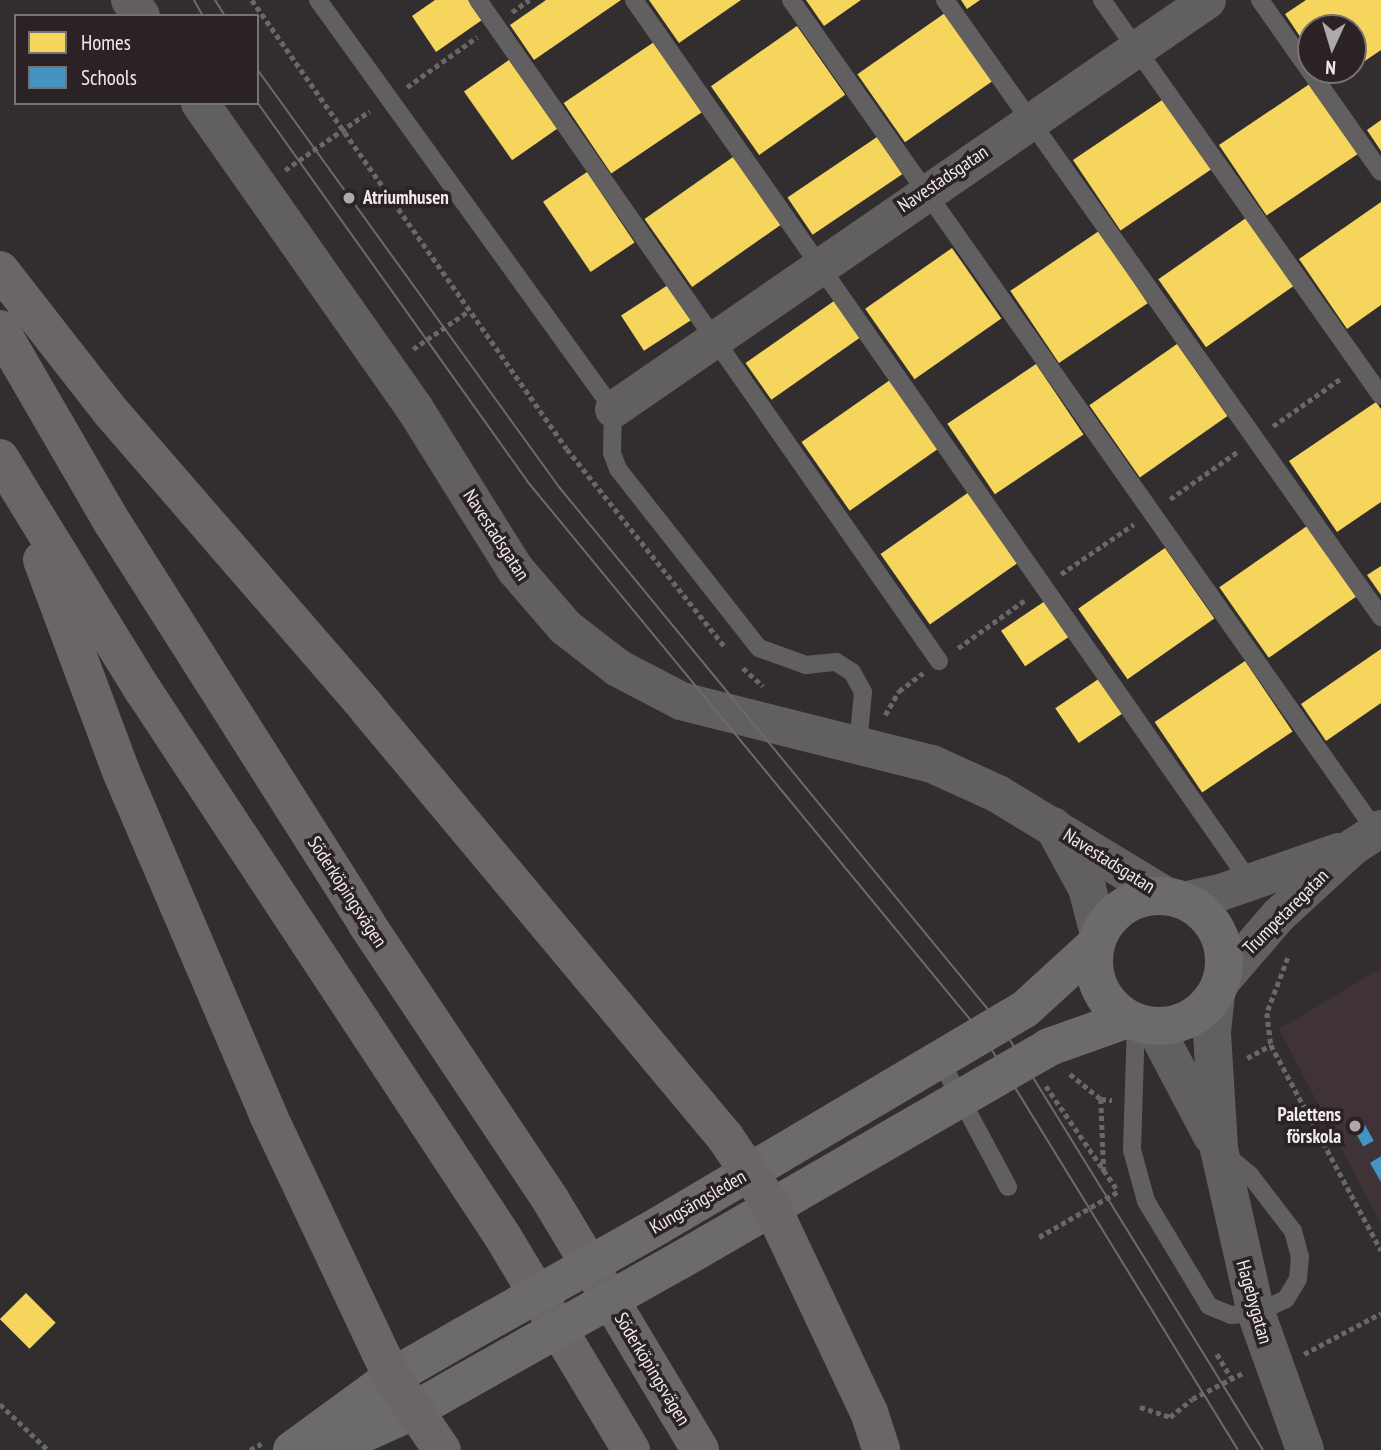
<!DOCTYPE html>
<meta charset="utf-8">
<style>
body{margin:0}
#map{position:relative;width:1381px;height:1450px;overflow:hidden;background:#322e30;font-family:"PT Sans Narrow",sans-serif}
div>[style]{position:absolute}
.built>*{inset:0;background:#403338}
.homes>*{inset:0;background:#f6d55c;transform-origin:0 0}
.schools>*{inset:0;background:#4393c3;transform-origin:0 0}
.path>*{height:4.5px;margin-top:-2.25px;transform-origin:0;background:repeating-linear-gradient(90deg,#696868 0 5px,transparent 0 8.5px)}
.service>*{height:18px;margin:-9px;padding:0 9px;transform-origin:9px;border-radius:9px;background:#615f60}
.minor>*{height:37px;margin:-18.5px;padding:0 18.5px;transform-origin:18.5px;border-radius:18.5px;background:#615f60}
.tertiary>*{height:38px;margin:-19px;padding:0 19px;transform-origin:19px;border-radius:19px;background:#615f60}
.secondary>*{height:38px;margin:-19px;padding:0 19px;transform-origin:19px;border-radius:19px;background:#6c6a6b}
.secondary>.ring{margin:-19px;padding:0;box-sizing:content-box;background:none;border:38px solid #6c6a6b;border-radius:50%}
.trunk>*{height:38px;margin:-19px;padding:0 19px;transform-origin:19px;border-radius:19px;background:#6a6668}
.tram>*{height:2px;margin:-1px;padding:0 1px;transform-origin:1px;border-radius:1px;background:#6c6a6b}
.secondary-bridge>*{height:38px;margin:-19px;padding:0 19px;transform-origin:19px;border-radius:19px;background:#6c6a6b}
.dots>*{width:19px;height:19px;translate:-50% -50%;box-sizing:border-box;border:4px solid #2a2225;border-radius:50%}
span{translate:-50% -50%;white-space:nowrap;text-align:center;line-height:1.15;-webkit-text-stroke:7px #2a2225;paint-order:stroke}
.street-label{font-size:19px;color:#f0eaec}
.poi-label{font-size:19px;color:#f0eaec;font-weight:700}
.left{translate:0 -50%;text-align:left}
.right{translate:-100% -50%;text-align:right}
.legend{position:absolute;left:14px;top:14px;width:245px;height:91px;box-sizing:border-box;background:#2a2225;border:2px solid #797275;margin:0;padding:9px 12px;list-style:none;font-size:21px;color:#f0eaec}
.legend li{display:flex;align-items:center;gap:14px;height:35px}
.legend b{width:35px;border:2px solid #797275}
.north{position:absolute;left:1297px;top:14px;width:70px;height:70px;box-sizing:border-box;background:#2a2225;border:2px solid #797275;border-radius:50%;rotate:184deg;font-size:19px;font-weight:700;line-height:28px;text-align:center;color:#f0eaec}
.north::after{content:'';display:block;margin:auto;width:24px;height:32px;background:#aea8aa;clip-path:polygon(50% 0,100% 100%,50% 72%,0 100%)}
</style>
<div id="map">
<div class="built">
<i style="clip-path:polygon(1381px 968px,1381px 1224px,1279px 1029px)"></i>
</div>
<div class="homes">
<i style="clip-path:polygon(435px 0,468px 0,482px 20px,436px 52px,412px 16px)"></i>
<i style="clip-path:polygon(546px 0,621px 0,534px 60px,510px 25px)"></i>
<i style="clip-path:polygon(649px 0,741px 0,679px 43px)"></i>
<i style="clip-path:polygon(806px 0,861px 0,824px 26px)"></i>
<i style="clip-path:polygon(961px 0,980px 0,967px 9px)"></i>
<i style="clip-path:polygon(1306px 0,1381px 0,1381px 50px,1353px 69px,1353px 28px,1311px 28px,1311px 53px,1285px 14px)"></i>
<i style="left:945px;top:13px;width:83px;height:107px;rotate:55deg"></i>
<i style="left:797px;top:26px;width:84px;height:105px;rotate:55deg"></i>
<i style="left:654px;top:42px;width:85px;height:109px;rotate:56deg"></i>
<i style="left:509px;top:60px;width:84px;height:55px;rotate:55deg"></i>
<i style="clip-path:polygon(1323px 70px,1352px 70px,1332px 84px)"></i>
<i style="left:1311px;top:83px;width:85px;height:111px;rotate:56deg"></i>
<i style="left:1165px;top:98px;width:85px;height:111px;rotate:56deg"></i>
<i style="clip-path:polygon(1381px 120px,1381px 151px,1367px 130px)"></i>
<i style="left:877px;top:137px;width:45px;height:108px;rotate:56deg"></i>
<i style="left:733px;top:157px;width:83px;height:108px;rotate:55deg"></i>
<i style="left:587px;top:172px;width:85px;height:53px;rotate:56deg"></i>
<i style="clip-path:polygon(1381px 202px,1381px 305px,1347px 329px,1299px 259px)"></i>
<i style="left:1246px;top:218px;width:83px;height:107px;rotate:55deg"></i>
<i style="left:1099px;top:231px;width:87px;height:107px;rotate:56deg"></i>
<i style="left:952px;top:248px;width:86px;height:106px;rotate:55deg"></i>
<i style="left:668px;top:285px;width:42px;height:56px;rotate:57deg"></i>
<i style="left:834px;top:301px;width:45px;height:108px;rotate:55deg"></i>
<i style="left:1177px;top:344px;width:88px;height:107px;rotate:55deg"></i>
<i style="left:1036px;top:364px;width:85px;height:107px;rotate:56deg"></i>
<i style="left:890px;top:380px;width:84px;height:108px;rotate:55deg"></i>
<i style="clip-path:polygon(1376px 402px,1381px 409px,1381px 502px,1337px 532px,1289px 461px)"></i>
<i style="left:969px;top:492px;width:86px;height:108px;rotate:55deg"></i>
<i style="left:1307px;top:526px;width:86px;height:107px;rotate:55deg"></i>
<i style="left:1165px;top:548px;width:86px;height:106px;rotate:55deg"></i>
<i style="clip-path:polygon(1381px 566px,1381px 595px,1367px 575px)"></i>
<i style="left:1045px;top:601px;width:43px;height:53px;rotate:56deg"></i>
<i style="clip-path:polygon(1381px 649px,1381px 703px,1326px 741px,1301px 704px)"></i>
<i style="left:1245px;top:661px;width:85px;height:109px;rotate:56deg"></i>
<i style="left:1100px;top:678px;width:42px;height:54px;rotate:56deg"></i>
<i style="left:26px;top:1293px;width:42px;height:37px;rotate:45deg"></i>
</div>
<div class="schools">
<i style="left:1365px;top:1125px;width:18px;height:12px;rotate:61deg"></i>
<i style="clip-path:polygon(1381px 1156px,1381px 1182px,1370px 1163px)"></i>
</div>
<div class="path">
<i style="left:252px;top:0;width:548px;rotate:54.95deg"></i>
<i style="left:567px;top:449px;width:252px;rotate:51.4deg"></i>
<i style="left:512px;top:12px;width:21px;rotate:-35deg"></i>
<i style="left:407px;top:87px;width:86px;rotate:-35.5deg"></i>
<i style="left:285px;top:170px;width:103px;rotate:-34.8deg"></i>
<i style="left:413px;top:349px;width:65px;rotate:-34.4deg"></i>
<i style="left:1273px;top:426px;width:82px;rotate:-35deg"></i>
<i style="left:1170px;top:499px;width:82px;rotate:-35deg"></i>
<i style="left:1061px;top:574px;width:88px;rotate:-34.4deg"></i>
<i style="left:958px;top:648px;width:82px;rotate:-35.6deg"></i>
<i style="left:743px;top:668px;width:27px;rotate:42deg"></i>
<i style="left:885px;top:715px;width:28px;rotate:-60deg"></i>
<i style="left:899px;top:691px;width:30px;rotate:-37deg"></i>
<i style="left:1288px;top:958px;width:59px;rotate:110.9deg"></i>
<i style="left:1267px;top:1013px;width:32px;rotate:83deg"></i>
<i style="left:1271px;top:1045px;width:233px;rotate:61.8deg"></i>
<i style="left:1247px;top:1058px;width:27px;rotate:-28deg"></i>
<i style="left:1070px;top:1074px;width:40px;rotate:39deg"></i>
<i style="left:1101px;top:1099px;width:11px;rotate:5deg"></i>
<i style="left:1046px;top:1086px;width:124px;rotate:55.5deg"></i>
<i style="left:1101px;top:1099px;width:74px;rotate:87.7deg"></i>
<i style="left:1039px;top:1237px;width:92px;rotate:-29.9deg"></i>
<i style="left:1217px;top:1354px;width:27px;rotate:59deg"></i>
<i style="left:1304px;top:1354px;width:87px;rotate:-28deg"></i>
<i style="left:0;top:1404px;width:66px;rotate:43.8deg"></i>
<i style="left:1140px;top:1407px;width:32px;rotate:18deg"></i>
<i style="left:1170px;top:1417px;width:28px;rotate:-39deg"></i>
<i style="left:1192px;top:1399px;width:57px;rotate:-27deg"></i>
<i style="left:250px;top:1450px;width:13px;rotate:-29deg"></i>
</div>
<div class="service">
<i style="left:318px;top:0;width:504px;rotate:54.2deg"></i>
<i style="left:613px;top:409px;width:44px;rotate:91.3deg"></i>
<i style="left:612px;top:453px;width:17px;rotate:69deg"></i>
<i style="left:618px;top:469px;width:228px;rotate:51.8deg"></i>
<i style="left:759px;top:648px;width:50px;rotate:19.9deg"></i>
<i style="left:806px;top:665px;width:30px;rotate:-6deg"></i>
<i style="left:836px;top:662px;width:19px;rotate:32deg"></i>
<i style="left:852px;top:672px;width:23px;rotate:61deg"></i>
<i style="left:863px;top:692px;width:53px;rotate:95.4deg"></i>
<i style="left:478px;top:0;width:806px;rotate:55.11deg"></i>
<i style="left:634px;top:0;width:1076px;rotate:55.07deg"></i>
<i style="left:791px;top:0;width:1016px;rotate:54.86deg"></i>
<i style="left:945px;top:0;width:756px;rotate:54.75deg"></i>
<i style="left:1102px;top:0;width:484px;rotate:54.8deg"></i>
<i style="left:1260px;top:0;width:210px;rotate:54.9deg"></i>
<i style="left:1136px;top:1022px;width:128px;rotate:91.8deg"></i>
<i style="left:1132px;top:1150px;width:53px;rotate:74.6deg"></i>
<i style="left:1146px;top:1201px;width:122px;rotate:59deg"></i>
<i style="left:1209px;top:1306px;width:24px;rotate:22deg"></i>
<i style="left:1231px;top:1315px;width:25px;rotate:-5deg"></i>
<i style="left:1256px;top:1313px;width:33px;rotate:-25deg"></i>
<i style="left:1286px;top:1299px;width:23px;rotate:-59deg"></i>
<i style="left:1298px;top:1279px;width:22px;rotate:-85deg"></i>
<i style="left:1300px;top:1257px;width:27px;rotate:-105deg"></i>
<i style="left:1293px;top:1231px;width:71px;rotate:-127.5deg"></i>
<i style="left:1250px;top:1175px;width:30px;rotate:-140deg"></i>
<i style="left:940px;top:1060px;width:144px;rotate:61.8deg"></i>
</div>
<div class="minor">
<i style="left:613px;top:409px;width:721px;rotate:-34.55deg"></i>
<i style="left:1182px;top:900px;width:39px;rotate:-12deg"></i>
<i style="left:1220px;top:892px;width:125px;rotate:-19.2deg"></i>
<i style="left:1222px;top:980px;width:86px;rotate:-49.3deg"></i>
<i style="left:1278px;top:915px;width:102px;rotate:-42.6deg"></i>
<i style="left:1353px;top:846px;width:33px;rotate:-33deg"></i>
</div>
<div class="tertiary">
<i style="left:130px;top:0;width:19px;rotate:55deg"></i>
<i style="left:200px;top:103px;width:374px;rotate:54.9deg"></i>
<i style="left:415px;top:409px;width:189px;rotate:58deg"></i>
<i style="left:515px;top:569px;width:77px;rotate:49.2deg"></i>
<i style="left:565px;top:627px;width:67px;rotate:37.7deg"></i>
<i style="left:618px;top:668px;width:71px;rotate:27.6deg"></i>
<i style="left:681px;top:701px;width:259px;rotate:14.1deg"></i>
<i style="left:932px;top:764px;width:72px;rotate:24.4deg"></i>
<i style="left:998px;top:794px;width:197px;rotate:31.3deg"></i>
<i style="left:1053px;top:826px;width:71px;rotate:61.3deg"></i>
<i style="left:1087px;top:888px;width:48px;rotate:75.4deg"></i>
<i style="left:1216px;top:994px;width:39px;rotate:96deg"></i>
<i style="left:1212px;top:1033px;width:116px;rotate:86.5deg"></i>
<i style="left:1219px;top:1149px;width:168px;rotate:77.3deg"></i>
<i style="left:1256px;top:1313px;width:145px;rotate:70.3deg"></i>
<i style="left:1154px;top:1026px;width:124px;rotate:62.2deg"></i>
</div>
<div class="secondary">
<i class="ring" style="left:1094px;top:896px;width:92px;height:92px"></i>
<i style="left:658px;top:1226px;width:426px;rotate:-30.6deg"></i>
<i style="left:1025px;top:1009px;width:96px;rotate:-42.5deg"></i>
<i style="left:679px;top:1261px;width:427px;rotate:-30deg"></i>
<i style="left:1049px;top:1047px;width:84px;rotate:-19.5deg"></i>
<i style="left:292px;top:1450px;width:124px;rotate:-36.1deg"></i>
<i style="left:392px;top:1377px;width:82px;rotate:-30deg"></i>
<i style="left:327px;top:1450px;width:94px;rotate:-24.4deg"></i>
<i style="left:413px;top:1411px;width:85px;rotate:-29.6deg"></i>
</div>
<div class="trunk">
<i style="left:0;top:270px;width:180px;rotate:52deg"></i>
<i style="left:111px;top:412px;width:391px;rotate:49.1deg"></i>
<i style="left:367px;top:708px;width:559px;rotate:50.16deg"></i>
<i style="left:725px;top:1137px;width:82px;rotate:55.9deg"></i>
<i style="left:771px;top:1205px;width:229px;rotate:64.7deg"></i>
<i style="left:869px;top:1412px;width:40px;rotate:72deg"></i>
<i style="left:0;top:329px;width:223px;rotate:59.9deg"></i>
<i style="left:112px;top:522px;width:475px;rotate:57.6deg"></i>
<i style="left:366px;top:923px;width:332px;rotate:56.3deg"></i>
<i style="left:550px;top:1199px;width:292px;rotate:59.1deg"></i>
<i style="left:0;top:458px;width:273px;rotate:58.4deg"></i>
<i style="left:143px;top:690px;width:655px;rotate:56.65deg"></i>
<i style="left:503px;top:1237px;width:249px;rotate:59deg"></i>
<i style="left:42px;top:560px;width:223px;rotate:69.5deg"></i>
<i style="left:120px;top:769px;width:379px;rotate:66.8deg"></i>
<i style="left:269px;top:1117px;width:288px;rotate:64.7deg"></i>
<i style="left:392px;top:1377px;width:88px;rotate:55.6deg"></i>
</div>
<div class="tram">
<i style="left:194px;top:0;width:18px;rotate:61deg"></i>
<i style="left:215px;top:0;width:19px;rotate:58deg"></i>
<i style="left:257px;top:69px;width:516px;rotate:54.15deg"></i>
<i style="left:559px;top:487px;width:695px;rotate:50.61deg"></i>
<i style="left:1000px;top:1024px;width:501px;rotate:58.31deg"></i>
<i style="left:257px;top:102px;width:465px;rotate:54.5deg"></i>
<i style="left:527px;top:481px;width:716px;rotate:50.55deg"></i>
<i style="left:982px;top:1034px;width:488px;rotate:58.4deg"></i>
</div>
<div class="secondary-bridge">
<i style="left:463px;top:1336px;width:224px;rotate:-29.4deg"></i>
<i style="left:487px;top:1369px;width:220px;rotate:-29.4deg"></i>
</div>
<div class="dots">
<i style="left:349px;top:198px;background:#aea8aa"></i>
<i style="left:1355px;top:1126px;background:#aea8aa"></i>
</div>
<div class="street-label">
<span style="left:943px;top:179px;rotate:-34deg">Navestadsgatan</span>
<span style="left:496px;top:535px;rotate:57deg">Navestadsgatan</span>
<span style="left:1109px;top:861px;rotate:32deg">Navestadsgatan</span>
<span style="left:347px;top:892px;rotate:57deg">Söderköpingsvägen</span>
<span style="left:1286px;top:912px;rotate:-45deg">Trumpetaregatan</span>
<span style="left:698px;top:1202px;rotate:-30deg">Kungsängsleden</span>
<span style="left:1254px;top:1302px;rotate:74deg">Hagebygatan</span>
<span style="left:652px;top:1369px;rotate:59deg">Söderköpingsvägen</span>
</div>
<div class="poi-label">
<span class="left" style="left:363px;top:198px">Atriumhusen</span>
<span class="right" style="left:1341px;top:1126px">Palettens<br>förskola</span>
</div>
<ul class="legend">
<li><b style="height:19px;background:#f6d55c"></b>Homes</li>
<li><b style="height:19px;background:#4393c3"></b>Schools</li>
</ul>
<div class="north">N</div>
</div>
